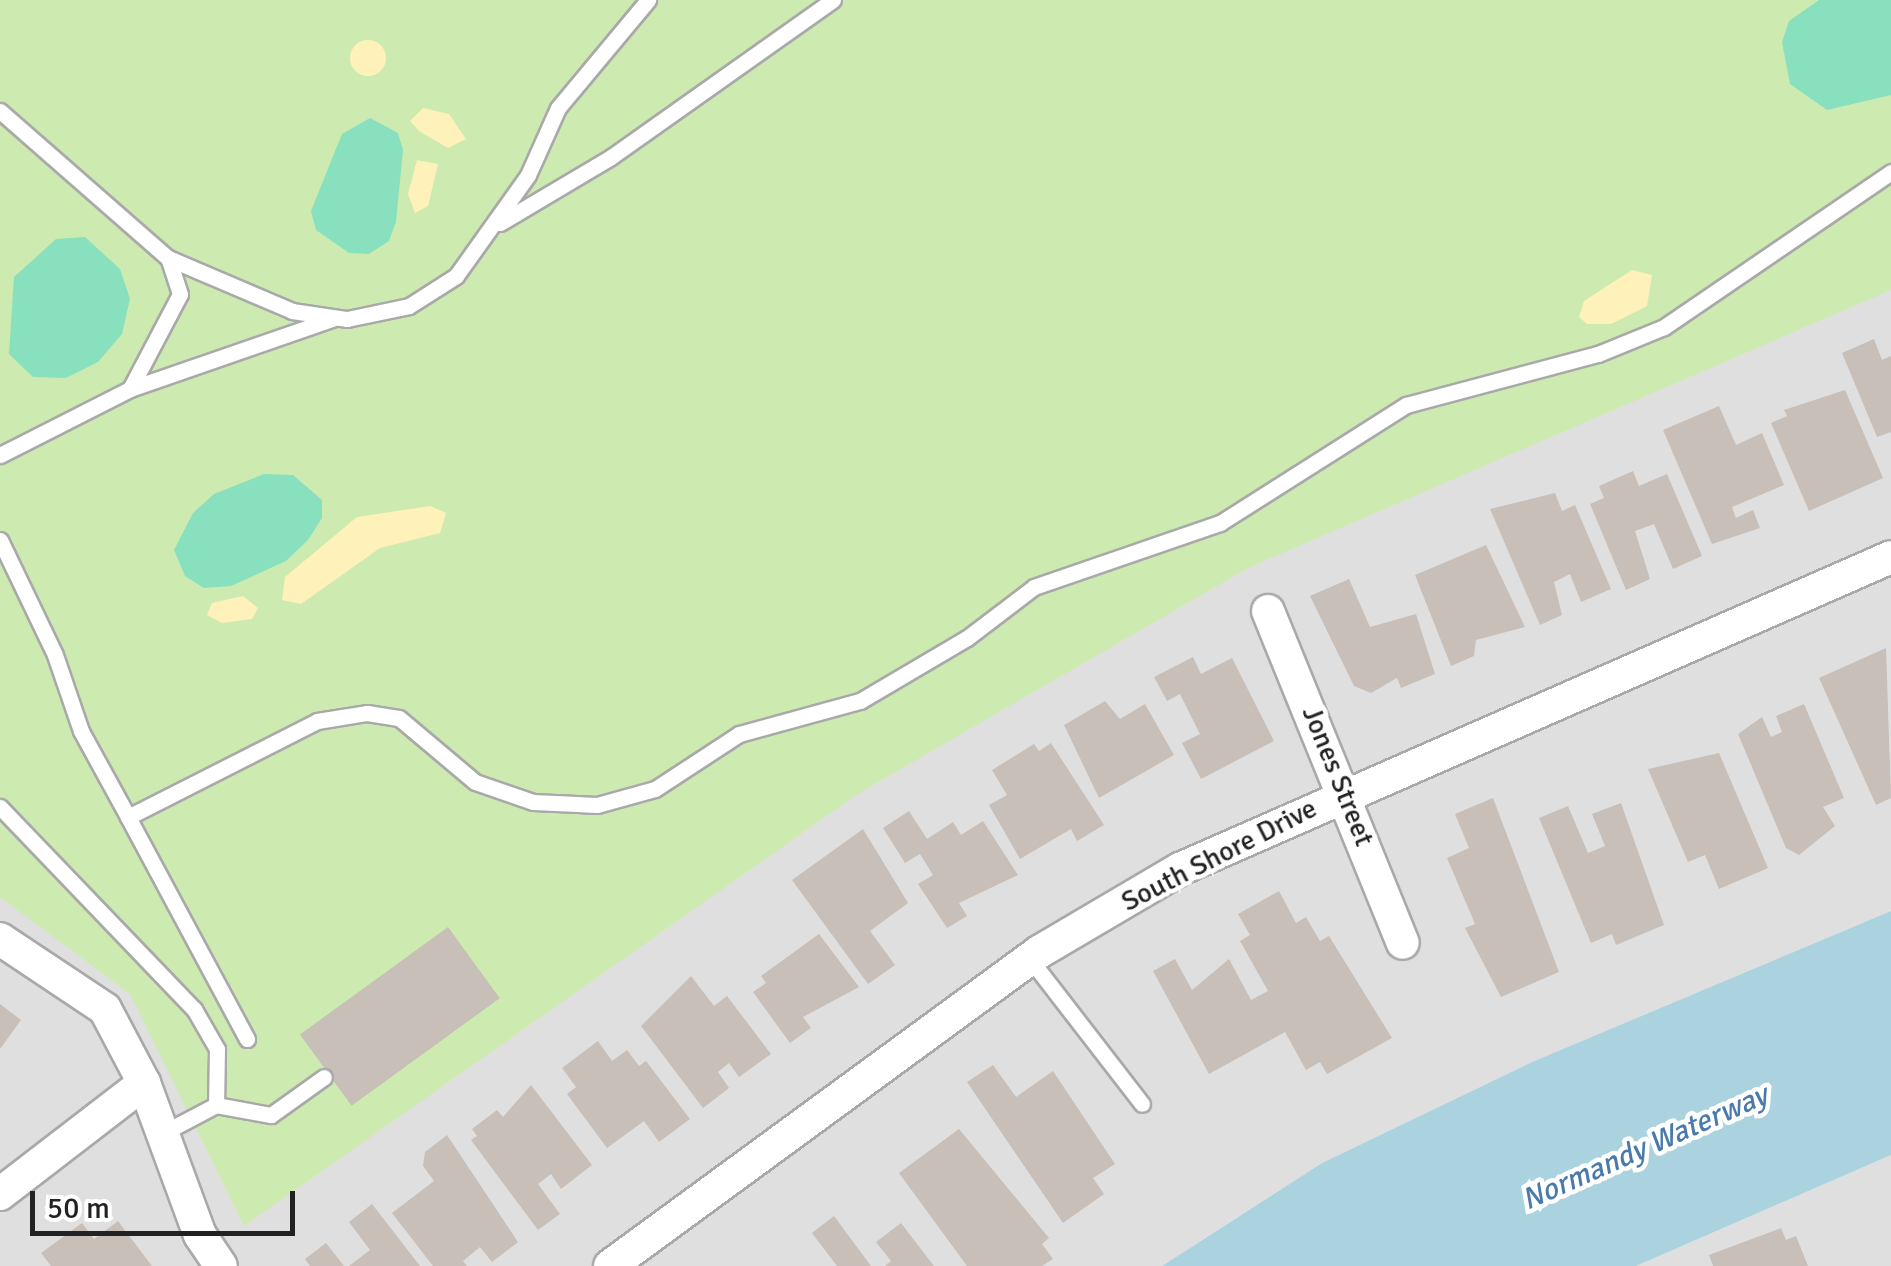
<!DOCTYPE html>
<style>
body{margin:0}
#map{position:relative;width:1891px;height:1266px;overflow:hidden;background:#f2efe9;font-family:Signika,sans-serif}
div>[style]{position:absolute}
.residential>*{inset:0;background:#e0dfdf}
.grass>*{inset:0;background:#cdebb0}
.sand>*{inset:0;background:#fff1ba}
.round{border-radius:50%}
.pitch>*{inset:0;background:#88e0be}
.water>*{inset:0;background:#aad3df}
.building>*{inset:0;background:#c7bfb8;transform-origin:0 0}
.roads{filter:drop-shadow(2px 0 #a9a9a9) drop-shadow(-2px 0 #a9a9a9) drop-shadow(0 2px #a9a9a9) drop-shadow(0 -2px #a9a9a9)}
.service>*{height:15px;margin:-7.5px;padding:0 7.5px;transform-origin:7.5px;border-radius:7.5px;background:#fff}
.minor>*{height:32px;margin:-16px;padding:0 16px;transform-origin:16px;border-radius:16px;background:#fff}
span{translate:-50% -50%;white-space:nowrap;text-align:center;line-height:1.15;-webkit-text-stroke:9px #fff;paint-order:stroke}
.street-label{font-size:28px;color:#222}
.water-label{font-size:30px;color:#4a7aab;font-style:italic}
.scale{position:absolute;left:30px;top:1191px;width:265px;height:45px;box-sizing:border-box;border:5px solid #222;border-top:0;padding-left:12px;font-size:30px;line-height:35px;white-space:nowrap;color:#222;-webkit-text-stroke:8px #fff;paint-order:stroke}
</style>
<div id="map">
<div class="residential">
<i style="clip-path:polygon(0 0,1891px 0,1891px 911px,1532px 1062px,1322px 1163px,1162px 1266px,0 1266px)"></i>
<i style="clip-path:polygon(1891px 1155px,1891px 1266px,1636px 1266px)"></i>
</div>
<div class="grass">
<i style="clip-path:polygon(0 0,1891px 0,1891px 290px,1248px 568px,859px 793px,244px 1226px,130px 994px,0 897px)"></i>
</div>
<div class="sand">
<i class="round" style="left:350px;top:40px;width:36px;height:36px"></i>
<i style="clip-path:polygon(423px 108px,449px 114px,466px 139px,448px 148px,419px 131px,410px 121px)"></i>
<i style="clip-path:polygon(417px 160px,438px 164px,428px 206px,415px 213px,408px 194px)"></i>
<i style="clip-path:polygon(1632px 270px,1652px 275px,1647px 306px,1611px 324px,1587px 324px,1579px 317px,1584px 301px)"></i>
<i style="clip-path:polygon(430px 506px,446px 513px,440px 533px,380px 548px,301px 604px,282px 600px,285px 577px,357px 517px)"></i>
<i style="clip-path:polygon(243px 596px,258px 608px,252px 619px,222px 623px,207px 615px,212px 603px)"></i>
</div>
<div class="pitch">
<i style="clip-path:polygon(1819px 0,1891px 0,1891px 95px,1827px 110px,1790px 84px,1782px 42px,1789px 21px)"></i>
<i style="clip-path:polygon(370px 118px,398px 133px,403px 150px,396px 222px,389px 241px,369px 254px,349px 253px,316px 230px,311px 211px,342px 134px)"></i>
<i style="clip-path:polygon(85px 237px,120px 269px,130px 299px,122px 334px,98px 362px,66px 378px,33px 377px,9px 354px,14px 277px,56px 239px)"></i>
<i style="clip-path:polygon(264px 474px,293px 475px,322px 500px,322px 518px,308px 540px,286px 561px,231px 586px,204px 588px,185px 576px,174px 550px,193px 513px,214px 494px)"></i>
</div>
<div class="water">
<i style="clip-path:polygon(1891px 911px,1891px 1155px,1636px 1266px,1162px 1266px,1322px 1163px,1532px 1062px)"></i>
</div>
<div class="building">
<i style="clip-path:polygon(1874px 339px,1882px 360px,1891px 356px,1891px 432px,1877px 437px,1842px 353px)"></i>
<i style="clip-path:polygon(1845px 390px,1883px 478px,1809px 511px,1771px 423px,1787px 416px,1784px 410px)"></i>
<i style="clip-path:polygon(1719px 406px,1736px 445px,1762px 433px,1784px 485px,1732px 507px,1736px 518px,1753px 510px,1760px 528px,1712px 544px,1663px 430px)"></i>
<i style="clip-path:polygon(1633px 471px,1639px 486px,1667px 474px,1702px 556px,1673px 569px,1654px 524px,1635px 531px,1650px 579px,1626px 590px,1590px 504px,1604px 498px,1599px 486px)"></i>
<i style="clip-path:polygon(1555px 493px,1562px 511px,1575px 505px,1611px 589px,1581px 602px,1570px 574px,1554px 582px,1562px 615px,1540px 625px,1490px 509px)"></i>
<i style="clip-path:polygon(1486px 545px,1525px 627px,1476px 640px,1474px 656px,1451px 666px,1415px 575px)"></i>
<i style="clip-path:polygon(1349px 579px,1370px 627px,1416px 614px,1435px 674px,1401px 688px,1397px 678px,1371px 693px,1354px 686px,1310px 596px)"></i>
<i style="clip-path:polygon(1886px 648px,1891px 798px,1876px 805px,1819px 678px)"></i>
<i style="clip-path:polygon(1193px 657px,1201px 674px,1232px 658px,1274px 741px,1201px 779px,1182px 743px,1200px 734px,1180px 694px,1167px 701px,1154px 677px)"></i>
<i style="clip-path:polygon(1105px 701px,1120px 719px,1145px 704px,1174px 755px,1099px 798px,1064px 725px)"></i>
<i style="clip-path:polygon(1804px 704px,1844px 798px,1823px 807px,1835px 826px,1799px 855px,1786px 848px,1738px 734px,1762px 717px,1771px 737px,1782px 732px,1776px 716px)"></i>
<i style="clip-path:polygon(1051px 743px,1104px 825px,1077px 841px,1071px 829px,1020px 859px,989px 805px,1007px 795px,992px 770px,1034px 744px,1039px 751px)"></i>
<i style="clip-path:polygon(1719px 753px,1768px 868px,1719px 889px,1705px 855px,1688px 862px,1648px 769px)"></i>
<i style="clip-path:polygon(1493px 798px,1559px 972px,1501px 997px,1465px 928px,1475px 924px,1447px 858px,1469px 848px,1455px 814px)"></i>
<i style="clip-path:polygon(1621px 803px,1664px 925px,1616px 945px,1612px 934px,1591px 943px,1539px 818px,1568px 806px,1588px 853px,1605px 846px,1592px 814px)"></i>
<i style="clip-path:polygon(909px 811px,927px 839px,953px 822px,961px 835px,983px 821px,1018px 875px,959px 903px,967px 916px,947px 928px,918px 884px,933px 875px,920px 854px,905px 863px,883px 828px)"></i>
<i style="clip-path:polygon(863px 829px,908px 903px,870px 931px,895px 965px,868px 984px,792px 880px)"></i>
<i style="clip-path:polygon(1279px 891px,1296px 923px,1306px 917px,1320px 941px,1329px 936px,1392px 1038px,1327px 1074px,1320px 1062px,1306px 1070px,1285px 1032px,1209px 1074px,1153px 971px,1175px 959px,1192px 990px,1229px 959px,1251px 1000px,1268px 991px,1240px 941px,1250px 935px,1238px 914px)"></i>
<i style="left:448px;top:927px;width:88px;height:183px;rotate:54deg"></i>
<i style="clip-path:polygon(819px 934px,859px 987px,803px 1017px,811px 1028px,790px 1043px,753px 992px,766px 983px,761px 976px)"></i>
<i style="clip-path:polygon(691px 976px,714px 1006px,727px 996px,771px 1054px,739px 1077px,729px 1063px,718px 1072px,729px 1088px,703px 1108px,641px 1026px)"></i>
<i style="clip-path:polygon(0 1004px,21px 1020px,0 1049px)"></i>
<i style="clip-path:polygon(598px 1041px,612px 1061px,627px 1050px,639px 1066px,646px 1061px,690px 1119px,659px 1142px,644px 1121px,607px 1148px,567px 1094px,576px 1087px,562px 1068px)"></i>
<i style="clip-path:polygon(993px 1065px,1016px 1097px,1053px 1071px,1115px 1164px,1093px 1178px,1104px 1194px,1063px 1223px,967px 1082px)"></i>
<i style="clip-path:polygon(531px 1085px,592px 1165px,561px 1189px,551px 1174px,538px 1184px,560px 1214px,538px 1230px,471px 1140px,477px 1136px,472px 1129px,497px 1110px,503px 1117px)"></i>
<i style="clip-path:polygon(959px 1129px,1049px 1238px,1042px 1244px,1053px 1259px,1042px 1266px,967px 1266px,899px 1173px)"></i>
<i style="clip-path:polygon(447px 1135px,518px 1242px,492px 1262px,480px 1247px,463px 1261px,467px 1266px,433px 1266px,392px 1213px,434px 1181px,423px 1166px,425px 1152px)"></i>
<i style="clip-path:polygon(372px 1204px,420px 1266px,349px 1266px,370px 1250px,349px 1222px)"></i>
<i style="clip-path:polygon(834px 1216px,871px 1266px,837px 1266px,812px 1233px)"></i>
<i style="clip-path:polygon(118px 1221px,152px 1266px,51px 1266px,41px 1253px,82px 1223px,94px 1239px)"></i>
<i style="clip-path:polygon(901px 1223px,934px 1266px,885px 1266px,891px 1261px,876px 1242px)"></i>
<i style="clip-path:polygon(1781px 1228px,1786px 1240px,1796px 1236px,1808px 1266px,1713px 1266px,1709px 1255px)"></i>
<i style="clip-path:polygon(326px 1243px,344px 1266px,310px 1266px,305px 1259px)"></i>
</div>
<div class="roads">
<div class="service">
<i style="left:0;top:111px;width:223px;rotate:41.2deg"></i>
<i style="left:168px;top:258px;width:135px;rotate:23.1deg"></i>
<i style="left:292px;top:311px;width:56px;rotate:8.3deg"></i>
<i style="left:347px;top:319px;width:63px;rotate:-11.8deg"></i>
<i style="left:409px;top:306px;width:56px;rotate:-32.6deg"></i>
<i style="left:456px;top:276px;width:124px;rotate:-54.5deg"></i>
<i style="left:528px;top:175px;width:73px;rotate:-65.9deg"></i>
<i style="left:558px;top:108px;width:141px;rotate:-50.2deg"></i>
<i style="left:500px;top:223px;width:129px;rotate:-30.7deg"></i>
<i style="left:611px;top:157px;width:272px;rotate:-35.3deg"></i>
<i style="left:130px;top:389px;width:107px;rotate:-62.2deg"></i>
<i style="left:180px;top:294px;width:38px;rotate:-108deg"></i>
<i style="left:0;top:455px;width:146px;rotate:-26.9deg"></i>
<i style="left:130px;top:389px;width:214px;rotate:-19.1deg"></i>
<i style="left:0;top:540px;width:127px;rotate:64.4deg"></i>
<i style="left:55px;top:655px;width:80px;rotate:71.1deg"></i>
<i style="left:81px;top:731px;width:98px;rotate:61.3deg"></i>
<i style="left:128px;top:817px;width:212px;rotate:-26.9deg"></i>
<i style="left:317px;top:721px;width:51px;rotate:-9.1deg"></i>
<i style="left:367px;top:713px;width:32px;rotate:9deg"></i>
<i style="left:399px;top:718px;width:99px;rotate:40.1deg"></i>
<i style="left:475px;top:782px;width:61px;rotate:19deg"></i>
<i style="left:533px;top:802px;width:64px;rotate:2.7deg"></i>
<i style="left:597px;top:805px;width:60px;rotate:-15.4deg"></i>
<i style="left:655px;top:789px;width:100px;rotate:-33.2deg"></i>
<i style="left:739px;top:734px;width:125px;rotate:-15.3deg"></i>
<i style="left:860px;top:701px;width:124px;rotate:-30.5deg"></i>
<i style="left:967px;top:638px;width:84px;rotate:-37.3deg"></i>
<i style="left:1034px;top:587px;width:197px;rotate:-19deg"></i>
<i style="left:1220px;top:523px;width:220px;rotate:-32.4deg"></i>
<i style="left:1406px;top:405px;width:199px;rotate:-14.9deg"></i>
<i style="left:1598px;top:354px;width:71px;rotate:-22.2deg"></i>
<i style="left:1664px;top:327px;width:275px;rotate:-34.3deg"></i>
<i style="left:0;top:807px;width:280px;rotate:46.2deg"></i>
<i style="left:194px;top:1009px;width:46px;rotate:60.1deg"></i>
<i style="left:217px;top:1049px;width:56px;rotate:91deg"></i>
<i style="left:128px;top:817px;width:252px;rotate:61.8deg"></i>
<i style="left:1030px;top:959px;width:183px;rotate:52.3deg"></i>
<i style="left:161px;top:1134px;width:62px;rotate:-27.8deg"></i>
<i style="left:216px;top:1105px;width:56px;rotate:10.3deg"></i>
<i style="left:271px;top:1115px;width:65px;rotate:-35.6deg"></i>
</div>
<div class="minor">
<i style="left:1268px;top:611px;width:358px;rotate:67.9deg"></i>
<i style="left:0;top:939px;width:126px;rotate:33.7deg"></i>
<i style="left:105px;top:1009px;width:84px;rotate:62.2deg"></i>
<i style="left:144px;top:1083px;width:162px;rotate:69.8deg"></i>
<i style="left:200px;top:1235px;width:37px;rotate:56deg"></i>
<i style="left:0;top:1194px;width:182px;rotate:-37.6deg"></i>
<i style="left:610px;top:1266px;width:532px;rotate:-36.2deg"></i>
<i style="left:1039px;top:952px;width:164px;rotate:-30.5deg"></i>
<i style="left:1180px;top:869px;width:776px;rotate:-23.69deg"></i>
</div>
</div>
<div class="street-label">
<span style="left:1338px;top:776px;rotate:68deg">Jones Street</span>
<span style="left:1219px;top:855px;rotate:-27deg">South Shore Drive</span>
</div>
<div class="water-label">
<span style="left:1645px;top:1148px;rotate:-24deg">Normandy Waterway</span>
</div>
<div class="scale">50 m</div>
</div>
